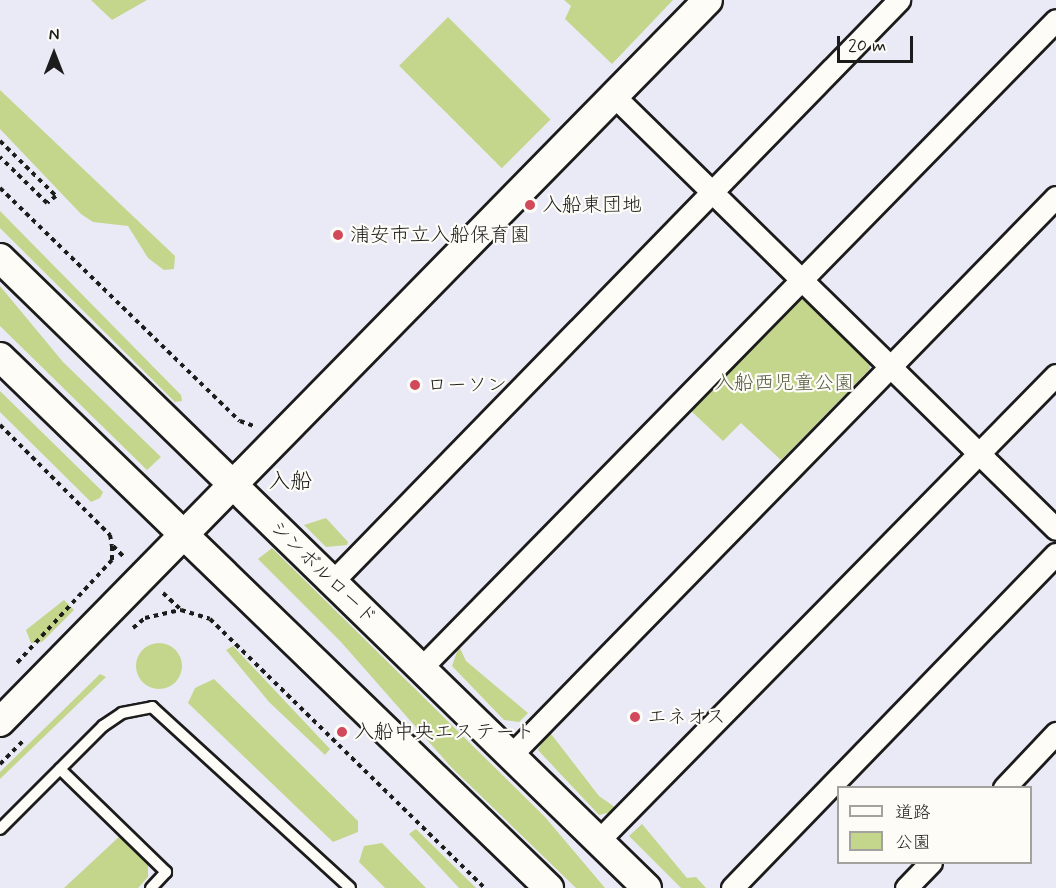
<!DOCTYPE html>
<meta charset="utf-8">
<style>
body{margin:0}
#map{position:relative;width:1056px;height:888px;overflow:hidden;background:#eaeaf6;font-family:Mynerve,"Klee One",sans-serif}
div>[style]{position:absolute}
.green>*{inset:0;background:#c3d68b;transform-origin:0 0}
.round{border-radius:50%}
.path>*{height:4px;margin-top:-2px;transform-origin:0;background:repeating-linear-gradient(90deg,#1c1c1c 0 4.5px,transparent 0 9px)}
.roads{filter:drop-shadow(2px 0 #1c1c1c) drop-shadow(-2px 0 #1c1c1c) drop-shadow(0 2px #1c1c1c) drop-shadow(0 -2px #1c1c1c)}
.lane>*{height:10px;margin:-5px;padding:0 5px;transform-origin:5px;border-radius:5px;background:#fdfcf7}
.street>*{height:21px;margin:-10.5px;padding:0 10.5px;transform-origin:10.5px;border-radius:10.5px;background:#fdfcf7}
.secondary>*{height:28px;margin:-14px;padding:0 14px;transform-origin:14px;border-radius:14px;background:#fdfcf7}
.dots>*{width:16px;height:16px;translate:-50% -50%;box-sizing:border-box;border:3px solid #fdfcf7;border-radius:50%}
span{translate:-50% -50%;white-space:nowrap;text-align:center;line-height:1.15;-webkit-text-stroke:4.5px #fdfcf7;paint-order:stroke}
.poi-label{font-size:20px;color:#1c1c1c}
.left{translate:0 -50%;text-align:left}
.park-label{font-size:20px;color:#565d43}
.street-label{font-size:20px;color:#1c1c1c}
.quarter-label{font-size:22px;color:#1c1c1c}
.legend{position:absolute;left:837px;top:786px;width:195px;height:78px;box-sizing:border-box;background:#fdfcf7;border:2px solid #a3a29f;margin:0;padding:8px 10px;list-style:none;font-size:18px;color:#1c1c1c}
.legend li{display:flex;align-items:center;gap:12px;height:30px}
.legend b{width:30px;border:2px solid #a3a29f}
.north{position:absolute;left:24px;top:24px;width:60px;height:60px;-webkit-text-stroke:4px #fdfcf7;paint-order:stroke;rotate:0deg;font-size:16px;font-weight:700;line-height:24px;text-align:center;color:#1c1c1c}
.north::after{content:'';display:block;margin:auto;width:21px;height:27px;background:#1c1c1c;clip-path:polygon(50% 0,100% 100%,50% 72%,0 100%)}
.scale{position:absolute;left:837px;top:36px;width:76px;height:27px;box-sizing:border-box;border:3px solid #1c1c1c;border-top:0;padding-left:8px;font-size:18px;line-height:21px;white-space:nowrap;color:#1c1c1c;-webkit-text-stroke:4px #fdfcf7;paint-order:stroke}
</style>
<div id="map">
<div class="green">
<i style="clip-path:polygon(91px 0,147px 0,112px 20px)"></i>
<i style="clip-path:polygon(564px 0,673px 0,612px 64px,565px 19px,571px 6px)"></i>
<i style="left:448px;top:17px;width:145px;height:69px;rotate:45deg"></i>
<i style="clip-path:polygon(0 90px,175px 256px,174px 269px,164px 270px,148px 258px,128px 226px,93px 222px,81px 214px,0 129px)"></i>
<i style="clip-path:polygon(0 211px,181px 395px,182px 401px,175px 402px,0 228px)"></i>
<i style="clip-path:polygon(0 286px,63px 362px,161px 457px,147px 470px,0 326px)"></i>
<i style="clip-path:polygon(797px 296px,808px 297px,870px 357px,870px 369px,781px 460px,741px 423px,723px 441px,688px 408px)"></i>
<i style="clip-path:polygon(0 391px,103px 492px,100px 498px,91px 502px,0 412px)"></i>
<i style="clip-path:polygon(326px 518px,348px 542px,347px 545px,326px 547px,304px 525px)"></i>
<i style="clip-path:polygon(272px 548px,545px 817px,605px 888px,576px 888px,451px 767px,341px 642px,258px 559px)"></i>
<i style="clip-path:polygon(64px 600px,74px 610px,42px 642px,31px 643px,26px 630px)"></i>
<i class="round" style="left:136px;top:643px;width:46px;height:46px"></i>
<i style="clip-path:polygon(233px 646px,330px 749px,325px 755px,269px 702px,226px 650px)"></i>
<i style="clip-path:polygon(459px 646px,466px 661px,528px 713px,519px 722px,504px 720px,452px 666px)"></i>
<i style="clip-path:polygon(100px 674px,106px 677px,0 779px,0 772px)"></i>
<i style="clip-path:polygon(214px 679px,358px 821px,358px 832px,333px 842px,188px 703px,195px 688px)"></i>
<i style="clip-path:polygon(548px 730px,599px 796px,619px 810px,599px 815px,538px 750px)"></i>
<i style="clip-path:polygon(642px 824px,687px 878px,696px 877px,706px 888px,681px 888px,629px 836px)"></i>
<i style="clip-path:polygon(416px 829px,476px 888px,459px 888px,409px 834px)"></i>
<i style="clip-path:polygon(121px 835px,148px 861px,148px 877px,138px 888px,64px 888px)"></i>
<i style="clip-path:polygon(382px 843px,426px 888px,385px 888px,359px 862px,364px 846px)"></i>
</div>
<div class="path">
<i style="left:0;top:141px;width:78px;rotate:44.5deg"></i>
<i style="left:56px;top:196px;width:11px;rotate:142deg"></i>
<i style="left:47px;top:203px;width:66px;rotate:-135.6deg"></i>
<i style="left:0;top:188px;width:334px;rotate:44.2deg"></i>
<i style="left:240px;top:421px;width:15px;rotate:20deg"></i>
<i style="left:0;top:425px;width:156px;rotate:45deg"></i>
<i style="left:110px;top:535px;width:11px;rotate:80deg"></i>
<i style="left:112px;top:546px;width:14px;rotate:90deg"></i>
<i style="left:112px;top:560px;width:140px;rotate:132.7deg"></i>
<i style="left:113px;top:546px;width:17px;rotate:45deg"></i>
<i style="left:163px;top:593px;width:25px;rotate:43deg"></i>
<i style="left:133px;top:628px;width:16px;rotate:-40deg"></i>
<i style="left:145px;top:618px;width:37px;rotate:-13deg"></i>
<i style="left:181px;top:610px;width:30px;rotate:17deg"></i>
<i style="left:210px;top:619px;width:385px;rotate:44.4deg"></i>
<i style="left:0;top:764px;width:33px;rotate:-45deg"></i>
</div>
<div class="roads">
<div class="lane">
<i style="left:60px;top:769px;width:148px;rotate:44.2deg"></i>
<i style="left:166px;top:872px;width:22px;rotate:133deg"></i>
<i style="left:0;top:829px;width:146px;rotate:-45deg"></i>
<i style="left:103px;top:726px;width:23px;rotate:-34deg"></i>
<i style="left:122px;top:713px;width:31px;rotate:-11deg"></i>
<i style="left:152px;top:707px;width:268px;rotate:42.4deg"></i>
</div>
<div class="street">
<i style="left:615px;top:97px;width:617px;rotate:44.41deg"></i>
<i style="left:332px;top:582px;width:813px;rotate:-45.75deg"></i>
<i style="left:421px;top:668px;width:907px;rotate:-45.58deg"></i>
<i style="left:511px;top:755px;width:780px;rotate:-45.68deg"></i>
<i style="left:1004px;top:788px;width:76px;rotate:-46.6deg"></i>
<i style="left:599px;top:840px;width:652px;rotate:-45.5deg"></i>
<i style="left:732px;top:888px;width:465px;rotate:-45.9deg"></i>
<i style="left:906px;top:888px;width:36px;rotate:-46deg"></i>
</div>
<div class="secondary">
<i style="left:0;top:258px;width:903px;rotate:44.24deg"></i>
<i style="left:0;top:357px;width:764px;rotate:44.05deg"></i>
<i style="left:0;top:722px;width:1011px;rotate:-45.56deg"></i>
</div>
</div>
<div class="dots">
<i style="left:530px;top:205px;background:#d1495b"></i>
<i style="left:338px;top:235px;background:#d1495b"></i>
<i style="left:415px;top:385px;background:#d1495b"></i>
<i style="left:635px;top:717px;background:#d1495b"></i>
<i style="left:342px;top:732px;background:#d1495b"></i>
</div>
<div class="poi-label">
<span class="left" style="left:542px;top:205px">入船東団地</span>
<span class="left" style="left:350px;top:235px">浦安市立入船保育園</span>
<span class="left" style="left:427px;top:385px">ローソン</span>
<span class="left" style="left:647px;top:717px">エネオス</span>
<span class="left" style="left:354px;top:732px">入船中央エステート</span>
</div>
<div class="park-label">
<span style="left:784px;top:383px">入船西児童公園</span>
</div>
<div class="street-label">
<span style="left:323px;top:573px;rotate:44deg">シンボルロード</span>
</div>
<div class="quarter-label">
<span style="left:290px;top:483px">入船</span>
</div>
<ul class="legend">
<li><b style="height:8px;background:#fdfcf7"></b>道路</li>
<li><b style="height:16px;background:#c3d68b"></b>公園</li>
</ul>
<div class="north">N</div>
<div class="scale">20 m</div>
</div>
